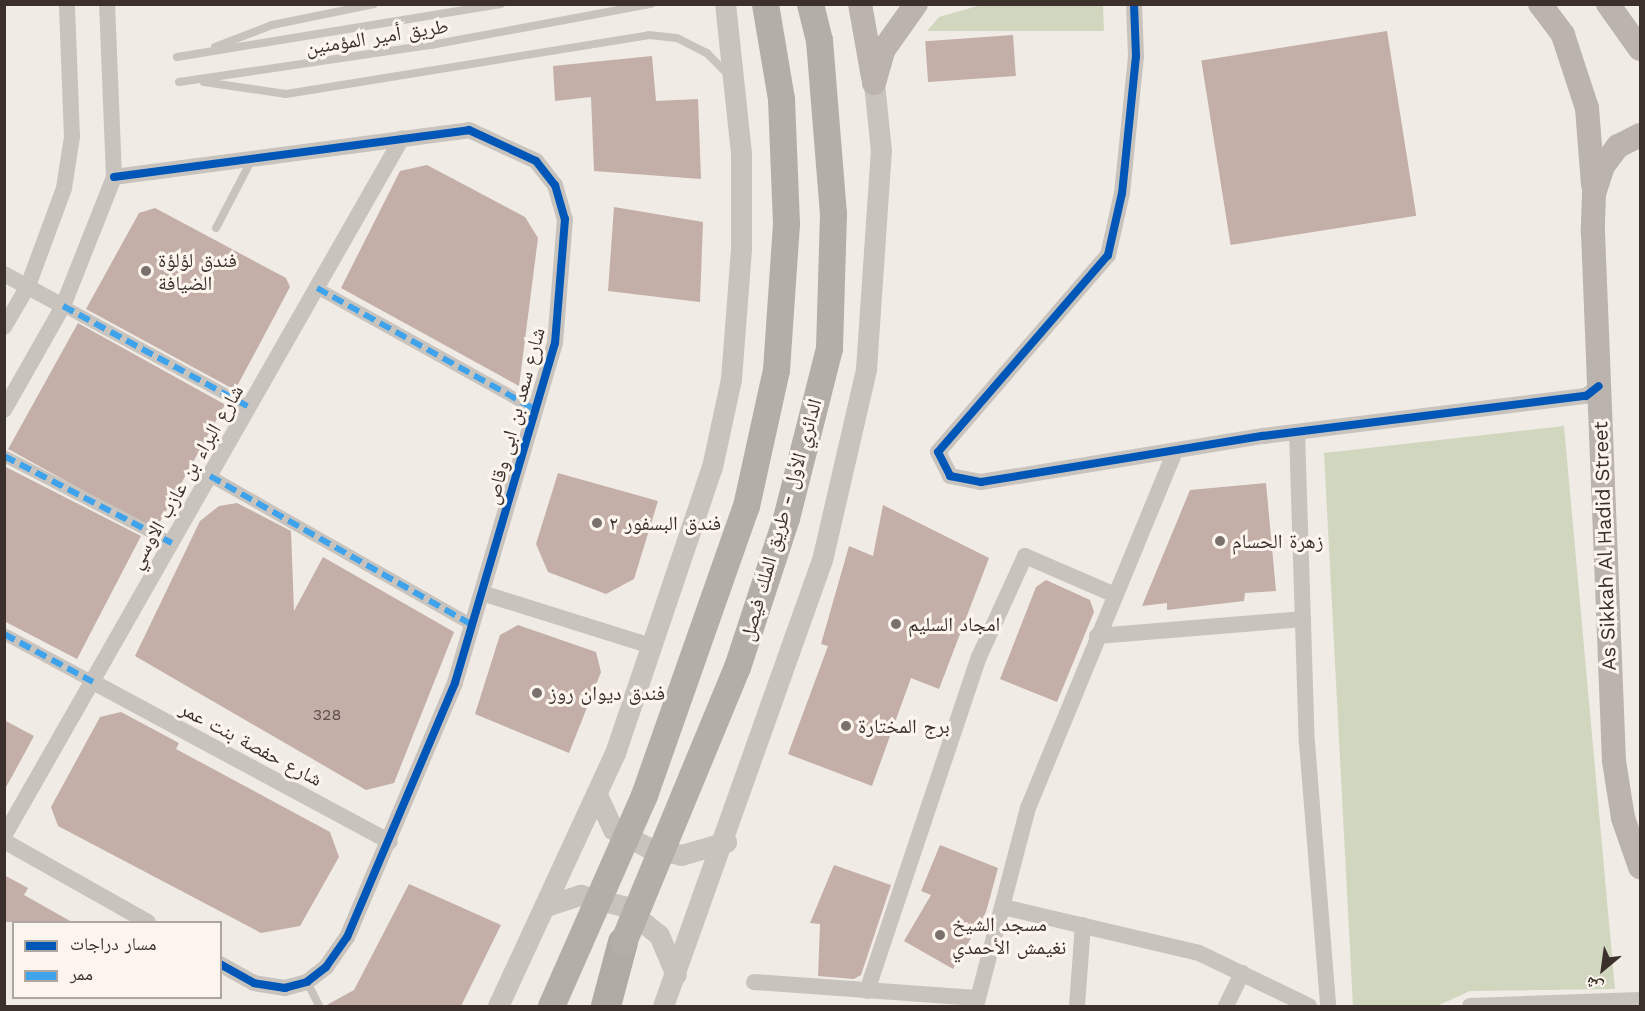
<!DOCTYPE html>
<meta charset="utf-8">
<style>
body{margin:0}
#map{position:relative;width:1645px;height:1011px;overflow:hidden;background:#f0ebe5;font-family:"Work Sans","Noto Naskh Arabic",sans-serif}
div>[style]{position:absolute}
.green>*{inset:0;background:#d1d6bf}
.building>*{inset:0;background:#c3afa7;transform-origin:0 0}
.service>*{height:8px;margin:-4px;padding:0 4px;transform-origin:4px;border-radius:4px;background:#c9c3be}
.pedestrian>*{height:12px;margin:-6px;padding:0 6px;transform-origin:6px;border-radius:6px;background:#c9c3be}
.minor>*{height:16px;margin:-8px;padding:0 8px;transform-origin:8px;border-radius:8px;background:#c9c3be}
.tertiary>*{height:21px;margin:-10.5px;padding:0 10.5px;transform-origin:10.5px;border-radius:10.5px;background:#c9c3be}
.secondary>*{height:24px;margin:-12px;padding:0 12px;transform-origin:12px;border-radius:12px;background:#bab3ae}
.trunk>*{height:27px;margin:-13.5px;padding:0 13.5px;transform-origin:13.5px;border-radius:13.5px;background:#b4aea8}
.motorway>*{height:30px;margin:-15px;padding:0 15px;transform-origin:15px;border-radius:15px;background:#afaaa4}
.trunk-bridge>*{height:27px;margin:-13.5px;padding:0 13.5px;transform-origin:13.5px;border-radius:13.5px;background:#b4aea8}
.quiet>*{height:6px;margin-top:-3px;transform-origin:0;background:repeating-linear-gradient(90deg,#3fa3eb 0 12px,transparent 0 18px)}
.cycleway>*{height:8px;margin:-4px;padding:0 4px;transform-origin:4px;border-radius:4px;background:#0057b8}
.dots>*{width:16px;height:16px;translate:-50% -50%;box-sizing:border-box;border:3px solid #fbf5ee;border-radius:50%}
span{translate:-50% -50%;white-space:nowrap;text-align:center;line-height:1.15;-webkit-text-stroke:6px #fbf5ee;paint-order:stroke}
.number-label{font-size:16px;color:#5d504a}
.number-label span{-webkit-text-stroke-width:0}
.street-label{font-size:20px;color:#3b302b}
.poi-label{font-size:20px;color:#3b302b}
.left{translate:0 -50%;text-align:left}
.frame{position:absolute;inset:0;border:6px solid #3b302b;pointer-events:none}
.legend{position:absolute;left:12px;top:921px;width:210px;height:78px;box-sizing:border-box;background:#fbf5ee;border:2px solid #aea6a0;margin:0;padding:8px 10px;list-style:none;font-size:18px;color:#3b302b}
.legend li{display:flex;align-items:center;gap:12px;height:30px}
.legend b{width:30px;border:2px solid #aea6a0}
.north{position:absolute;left:1573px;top:939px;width:60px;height:60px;-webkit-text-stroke:4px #fbf5ee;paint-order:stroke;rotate:209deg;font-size:16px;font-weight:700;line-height:24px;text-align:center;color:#3b302b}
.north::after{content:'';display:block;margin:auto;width:21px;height:27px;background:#3b302b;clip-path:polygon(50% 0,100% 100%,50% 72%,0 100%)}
</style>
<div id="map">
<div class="green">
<i style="clip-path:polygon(981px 5px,1103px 5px,1104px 31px,927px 31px,939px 17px)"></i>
<i style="clip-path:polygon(1564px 426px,1615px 989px,1470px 991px,1437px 1006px,1353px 1006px,1324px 453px)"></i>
</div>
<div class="building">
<i style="left:1387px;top:31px;width:187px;height:188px;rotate:81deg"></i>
<i style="left:1013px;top:35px;width:41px;height:88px;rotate:86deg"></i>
<i style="clip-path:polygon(652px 56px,656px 101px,698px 99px,701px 179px,594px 171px,591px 97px,555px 101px,553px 66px)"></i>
<i style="clip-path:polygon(427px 165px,525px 217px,538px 238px,519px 386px,341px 288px,400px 171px)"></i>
<i style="clip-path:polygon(614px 207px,703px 222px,700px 302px,608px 291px)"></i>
<i style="clip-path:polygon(155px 208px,286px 278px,290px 287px,235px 390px,86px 309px,139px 213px)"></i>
<i style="left:78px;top:323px;width:168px;height:144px;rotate:29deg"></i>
<i style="clip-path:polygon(4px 466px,141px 536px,77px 659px,4px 621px)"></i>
<i style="clip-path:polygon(558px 473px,658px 501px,634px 579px,606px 594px,548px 572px,536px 544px)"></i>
<i style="clip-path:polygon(1266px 483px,1276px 591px,1245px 593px,1244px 601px,1167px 610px,1167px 603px,1142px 606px,1190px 490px)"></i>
<i style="clip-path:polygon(237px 503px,291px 531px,294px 611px,323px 557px,454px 632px,394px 783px,366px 790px,135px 656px,200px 521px,219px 506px)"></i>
<i style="clip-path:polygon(883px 505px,989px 558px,939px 689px,911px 678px,872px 786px,788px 754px,828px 646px,821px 644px,849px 546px,873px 556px)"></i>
<i style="clip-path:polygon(1046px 580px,1090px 600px,1094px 612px,1057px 702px,1000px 679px,1036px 587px)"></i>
<i style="clip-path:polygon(518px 625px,596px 652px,601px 672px,569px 753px,475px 714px,500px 635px)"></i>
<i style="clip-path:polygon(121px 712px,179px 743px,176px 749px,330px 832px,339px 857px,300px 926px,261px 933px,58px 826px,51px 807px,100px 717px)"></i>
<i style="clip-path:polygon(4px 720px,34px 736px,4px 791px)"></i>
<i style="clip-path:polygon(940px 845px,998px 868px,986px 912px,953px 969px,904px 941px,931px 895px,921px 891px)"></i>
<i style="clip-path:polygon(834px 865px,891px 885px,861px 975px,854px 979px,818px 976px,820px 924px,810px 923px)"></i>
<i style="clip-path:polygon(4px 875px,28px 888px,24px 895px,72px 922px,4px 922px)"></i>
<i style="clip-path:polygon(409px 884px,501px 925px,461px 1006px,325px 1006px,354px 990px)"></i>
</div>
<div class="service">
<i style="left:215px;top:47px;width:61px;rotate:-21.1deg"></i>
<i style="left:272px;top:25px;width:104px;rotate:-11.6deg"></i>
<i style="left:177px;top:57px;width:328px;rotate:-9.3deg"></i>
<i style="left:179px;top:82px;width:255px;rotate:-8.4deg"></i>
<i style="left:431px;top:45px;width:224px;rotate:-10.6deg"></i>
<i style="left:204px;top:82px;width:83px;rotate:8.3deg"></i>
<i style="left:286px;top:94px;width:368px;rotate:-9.2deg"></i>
<i style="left:649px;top:35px;width:28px;rotate:6deg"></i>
<i style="left:677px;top:38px;width:34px;rotate:27deg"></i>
<i style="left:707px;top:53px;width:30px;rotate:46deg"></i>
<i style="left:216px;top:228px;width:78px;rotate:-62.4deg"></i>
<i style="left:307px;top:982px;width:27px;rotate:63deg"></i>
</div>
<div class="pedestrian">
<i style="left:317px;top:288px;width:251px;rotate:29.1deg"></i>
<i style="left:63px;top:306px;width:212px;rotate:28.5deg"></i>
<i style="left:4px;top:456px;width:189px;rotate:27.4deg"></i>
<i style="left:210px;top:476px;width:301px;rotate:29.6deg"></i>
<i style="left:4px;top:634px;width:101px;rotate:28.3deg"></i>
</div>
<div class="minor">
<i style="left:1134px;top:4px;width:52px;rotate:87.8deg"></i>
<i style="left:1136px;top:56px;width:138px;rotate:95.8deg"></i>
<i style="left:1122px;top:193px;width:64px;rotate:102.7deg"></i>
<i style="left:1108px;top:255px;width:260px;rotate:130.8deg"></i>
<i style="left:938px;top:452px;width:27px;rotate:63deg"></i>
<i style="left:950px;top:476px;width:32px;rotate:11deg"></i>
<i style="left:981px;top:482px;width:286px;rotate:-9.3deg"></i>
<i style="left:1263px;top:436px;width:325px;rotate:-7.1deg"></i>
<i style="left:1586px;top:396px;width:16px;rotate:-38deg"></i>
<i style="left:114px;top:177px;width:358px;rotate:-7.5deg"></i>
<i style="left:469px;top:130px;width:74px;rotate:24.8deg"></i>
<i style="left:536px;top:161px;width:31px;rotate:52deg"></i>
<i style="left:555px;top:185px;width:35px;rotate:74deg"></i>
<i style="left:565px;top:219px;width:124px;rotate:94.6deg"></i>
<i style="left:555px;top:343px;width:354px;rotate:106.4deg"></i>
<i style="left:455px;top:683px;width:276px;rotate:113deg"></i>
<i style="left:347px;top:937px;width:37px;rotate:125deg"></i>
<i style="left:326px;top:967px;width:24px;rotate:142deg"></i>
<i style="left:307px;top:982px;width:23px;rotate:165deg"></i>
<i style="left:285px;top:988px;width:31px;rotate:-171deg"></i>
<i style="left:254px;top:983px;width:39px;rotate:-151deg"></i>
<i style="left:4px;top:274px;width:67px;rotate:28.5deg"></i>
<i style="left:4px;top:327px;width:48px;rotate:-59.7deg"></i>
<i style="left:28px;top:286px;width:104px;rotate:-69.8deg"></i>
<i style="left:64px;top:188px;width:52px;rotate:-81.1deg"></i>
<i style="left:72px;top:137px;width:133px;rotate:-92.2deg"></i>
<i style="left:4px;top:410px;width:120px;rotate:-60.4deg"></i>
<i style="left:63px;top:306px;width:139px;rotate:-68.4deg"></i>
<i style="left:114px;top:177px;width:173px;rotate:-92.3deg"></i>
<i style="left:1297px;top:432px;width:311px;rotate:88.2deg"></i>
<i style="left:1307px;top:743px;width:264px;rotate:85.4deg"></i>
<i style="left:482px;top:593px;width:180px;rotate:17.4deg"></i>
<i style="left:1097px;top:636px;width:207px;rotate:-4.7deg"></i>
<i style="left:93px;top:682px;width:337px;rotate:28.3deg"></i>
<i style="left:4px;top:836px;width:803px;rotate:-60.31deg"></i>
<i style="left:4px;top:841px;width:165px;rotate:29.4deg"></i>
<i style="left:1003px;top:907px;width:201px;rotate:13.2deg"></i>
<i style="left:1199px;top:953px;width:122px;rotate:25.7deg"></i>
<i style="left:754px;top:982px;width:223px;rotate:4.1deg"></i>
<i style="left:867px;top:991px;width:352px;rotate:-71.5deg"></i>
<i style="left:979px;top:657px;width:111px;rotate:-65.5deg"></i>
<i style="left:1025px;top:556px;width:96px;rotate:23.4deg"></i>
<i style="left:976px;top:1006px;width:205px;rotate:-75.3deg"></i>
<i style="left:1028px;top:808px;width:386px;rotate:-67.6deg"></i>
<i style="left:1077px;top:1006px;width:81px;rotate:-85.8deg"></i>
<i style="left:1226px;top:1006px;width:37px;rotate:-64deg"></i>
<i style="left:1470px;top:1006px;width:170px;rotate:-2deg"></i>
</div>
<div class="tertiary">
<i style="left:597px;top:795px;width:38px;rotate:65deg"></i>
<i style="left:613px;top:829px;width:38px;rotate:28deg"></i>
<i style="left:647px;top:847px;width:35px;rotate:13deg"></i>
<i style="left:681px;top:855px;width:47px;rotate:-16.1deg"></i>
<i style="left:546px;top:906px;width:36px;rotate:-18deg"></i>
<i style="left:580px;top:895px;width:44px;rotate:14.3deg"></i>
<i style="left:623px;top:906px;width:46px;rotate:38.9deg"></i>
<i style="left:659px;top:935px;width:43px;rotate:67deg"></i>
<i style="left:498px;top:1006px;width:279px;rotate:-65.2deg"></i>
<i style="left:615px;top:753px;width:302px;rotate:-71.3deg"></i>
<i style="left:712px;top:467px;width:90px;rotate:-77.8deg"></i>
<i style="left:731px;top:379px;width:130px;rotate:-85.6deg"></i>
<i style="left:741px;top:249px;width:96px;rotate:-90deg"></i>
<i style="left:741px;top:153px;width:150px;rotate:-96.1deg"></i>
<i style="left:663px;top:1006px;width:473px;rotate:-70.4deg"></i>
<i style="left:822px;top:560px;width:196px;rotate:-77deg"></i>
<i style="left:866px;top:369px;width:219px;rotate:-86.1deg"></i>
<i style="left:881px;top:151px;width:68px;rotate:-95.9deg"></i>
</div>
<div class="secondary">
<i style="left:860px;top:4px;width:74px;rotate:79.9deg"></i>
<i style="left:1540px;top:4px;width:39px;rotate:53deg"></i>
<i style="left:1563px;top:35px;width:77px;rotate:71.8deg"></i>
<i style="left:1587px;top:108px;width:77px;rotate:85.5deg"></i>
<i style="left:1608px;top:4px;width:55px;rotate:54.6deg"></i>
<i style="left:874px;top:83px;width:35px;rotate:-74deg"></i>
<i style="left:884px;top:49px;width:55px;rotate:-54.6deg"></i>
<i style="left:1640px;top:135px;width:25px;rotate:153deg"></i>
<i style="left:1618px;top:146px;width:25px;rotate:127deg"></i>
<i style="left:1603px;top:166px;width:29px;rotate:108deg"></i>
<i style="left:1594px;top:194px;width:38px;rotate:92deg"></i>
<i style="left:1593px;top:232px;width:529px;rotate:87.73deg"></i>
<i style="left:1614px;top:761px;width:58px;rotate:81deg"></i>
<i style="left:1623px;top:818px;width:52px;rotate:70.9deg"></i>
</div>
<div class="trunk">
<i style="left:765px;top:4px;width:96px;rotate:80.4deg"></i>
<i style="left:781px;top:99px;width:125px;rotate:87.7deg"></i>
<i style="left:810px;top:4px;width:37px;rotate:76deg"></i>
<i style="left:819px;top:40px;width:174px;rotate:85.4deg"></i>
</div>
<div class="motorway">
<i style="left:606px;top:1006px;width:66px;rotate:-75.1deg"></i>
</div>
<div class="trunk-bridge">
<i style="left:623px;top:942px;width:298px;rotate:-67.5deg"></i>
<i style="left:737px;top:667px;width:157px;rotate:-71.8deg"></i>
<i style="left:786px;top:518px;width:175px;rotate:-75.8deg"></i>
<i style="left:829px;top:348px;width:135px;rotate:-88.3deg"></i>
<i style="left:551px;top:1006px;width:231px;rotate:-66.2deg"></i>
<i style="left:644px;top:795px;width:306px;rotate:-70.6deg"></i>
<i style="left:746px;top:506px;width:139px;rotate:-77.6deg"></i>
<i style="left:776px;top:370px;width:146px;rotate:-86.1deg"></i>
</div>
<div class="quiet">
<i style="left:317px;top:288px;width:251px;rotate:29.1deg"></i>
<i style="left:63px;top:306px;width:212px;rotate:28.5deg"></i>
<i style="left:4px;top:456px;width:189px;rotate:27.4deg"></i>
<i style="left:210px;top:476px;width:301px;rotate:29.6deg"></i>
<i style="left:4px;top:634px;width:101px;rotate:28.3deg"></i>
</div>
<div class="cycleway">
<i style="left:1134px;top:4px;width:52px;rotate:87.8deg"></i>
<i style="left:1136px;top:56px;width:138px;rotate:95.8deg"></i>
<i style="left:1122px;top:193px;width:64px;rotate:102.7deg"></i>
<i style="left:1108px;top:255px;width:260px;rotate:130.8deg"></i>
<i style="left:938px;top:452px;width:27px;rotate:63deg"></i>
<i style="left:950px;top:476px;width:32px;rotate:11deg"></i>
<i style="left:981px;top:482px;width:286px;rotate:-9.3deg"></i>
<i style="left:1263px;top:436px;width:325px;rotate:-7.1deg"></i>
<i style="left:1586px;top:396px;width:16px;rotate:-38deg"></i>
<i style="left:114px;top:177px;width:358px;rotate:-7.5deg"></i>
<i style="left:469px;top:130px;width:74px;rotate:24.8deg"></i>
<i style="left:536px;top:161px;width:31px;rotate:52deg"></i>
<i style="left:555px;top:185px;width:35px;rotate:74deg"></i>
<i style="left:565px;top:219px;width:124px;rotate:94.6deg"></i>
<i style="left:555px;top:343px;width:354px;rotate:106.4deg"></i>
<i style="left:455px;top:683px;width:276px;rotate:113deg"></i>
<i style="left:347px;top:937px;width:37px;rotate:125deg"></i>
<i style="left:326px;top:967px;width:24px;rotate:142deg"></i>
<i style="left:307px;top:982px;width:23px;rotate:165deg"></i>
<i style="left:285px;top:988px;width:31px;rotate:-171deg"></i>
<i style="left:254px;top:983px;width:39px;rotate:-151deg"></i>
</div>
<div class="dots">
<i style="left:146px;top:271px;background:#7a716c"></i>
<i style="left:597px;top:523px;background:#7a716c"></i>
<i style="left:1220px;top:541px;background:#7a716c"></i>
<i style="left:896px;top:624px;background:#7a716c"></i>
<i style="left:537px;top:693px;background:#7a716c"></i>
<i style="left:846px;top:726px;background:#7a716c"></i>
<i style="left:940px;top:935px;background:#7a716c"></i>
</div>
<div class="number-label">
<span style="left:327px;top:715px">328</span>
</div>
<div class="street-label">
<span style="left:377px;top:37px;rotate:-9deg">طريق أمير المؤمنين</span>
<span style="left:515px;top:416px;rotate:-75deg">شارع سعد بن ابى وقاص</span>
<span style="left:186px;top:477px;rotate:-60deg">شارع البراء بن عازب الاوسي</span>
<span style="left:781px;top:520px;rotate:-74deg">الدائري الأول - طريق الملك فيصل</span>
<span style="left:1605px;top:546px;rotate:-92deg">As Sikkah Al Hadid Street</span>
<span style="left:251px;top:744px;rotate:28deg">شارع حفصة بنت عمر</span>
</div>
<div class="poi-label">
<span class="left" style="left:158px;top:272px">فندق لؤلؤة<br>الضيافة</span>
<span class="left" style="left:609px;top:523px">فندق البسفور ٢</span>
<span class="left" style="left:1232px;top:541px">زهرة الحسام</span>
<span class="left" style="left:908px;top:624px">امجاد السلیم</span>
<span class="left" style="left:549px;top:693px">فندق ديوان روز</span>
<span class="left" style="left:858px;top:726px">برج المختارة</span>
<span class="left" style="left:952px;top:936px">مسجد الشيخ<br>نغيمش الأحمدي</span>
</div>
<div class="frame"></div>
<ul class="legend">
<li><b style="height:8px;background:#0057b8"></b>مسار دراجات</li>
<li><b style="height:8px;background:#3fa3eb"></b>ممر</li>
</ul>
<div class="north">ش</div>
</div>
